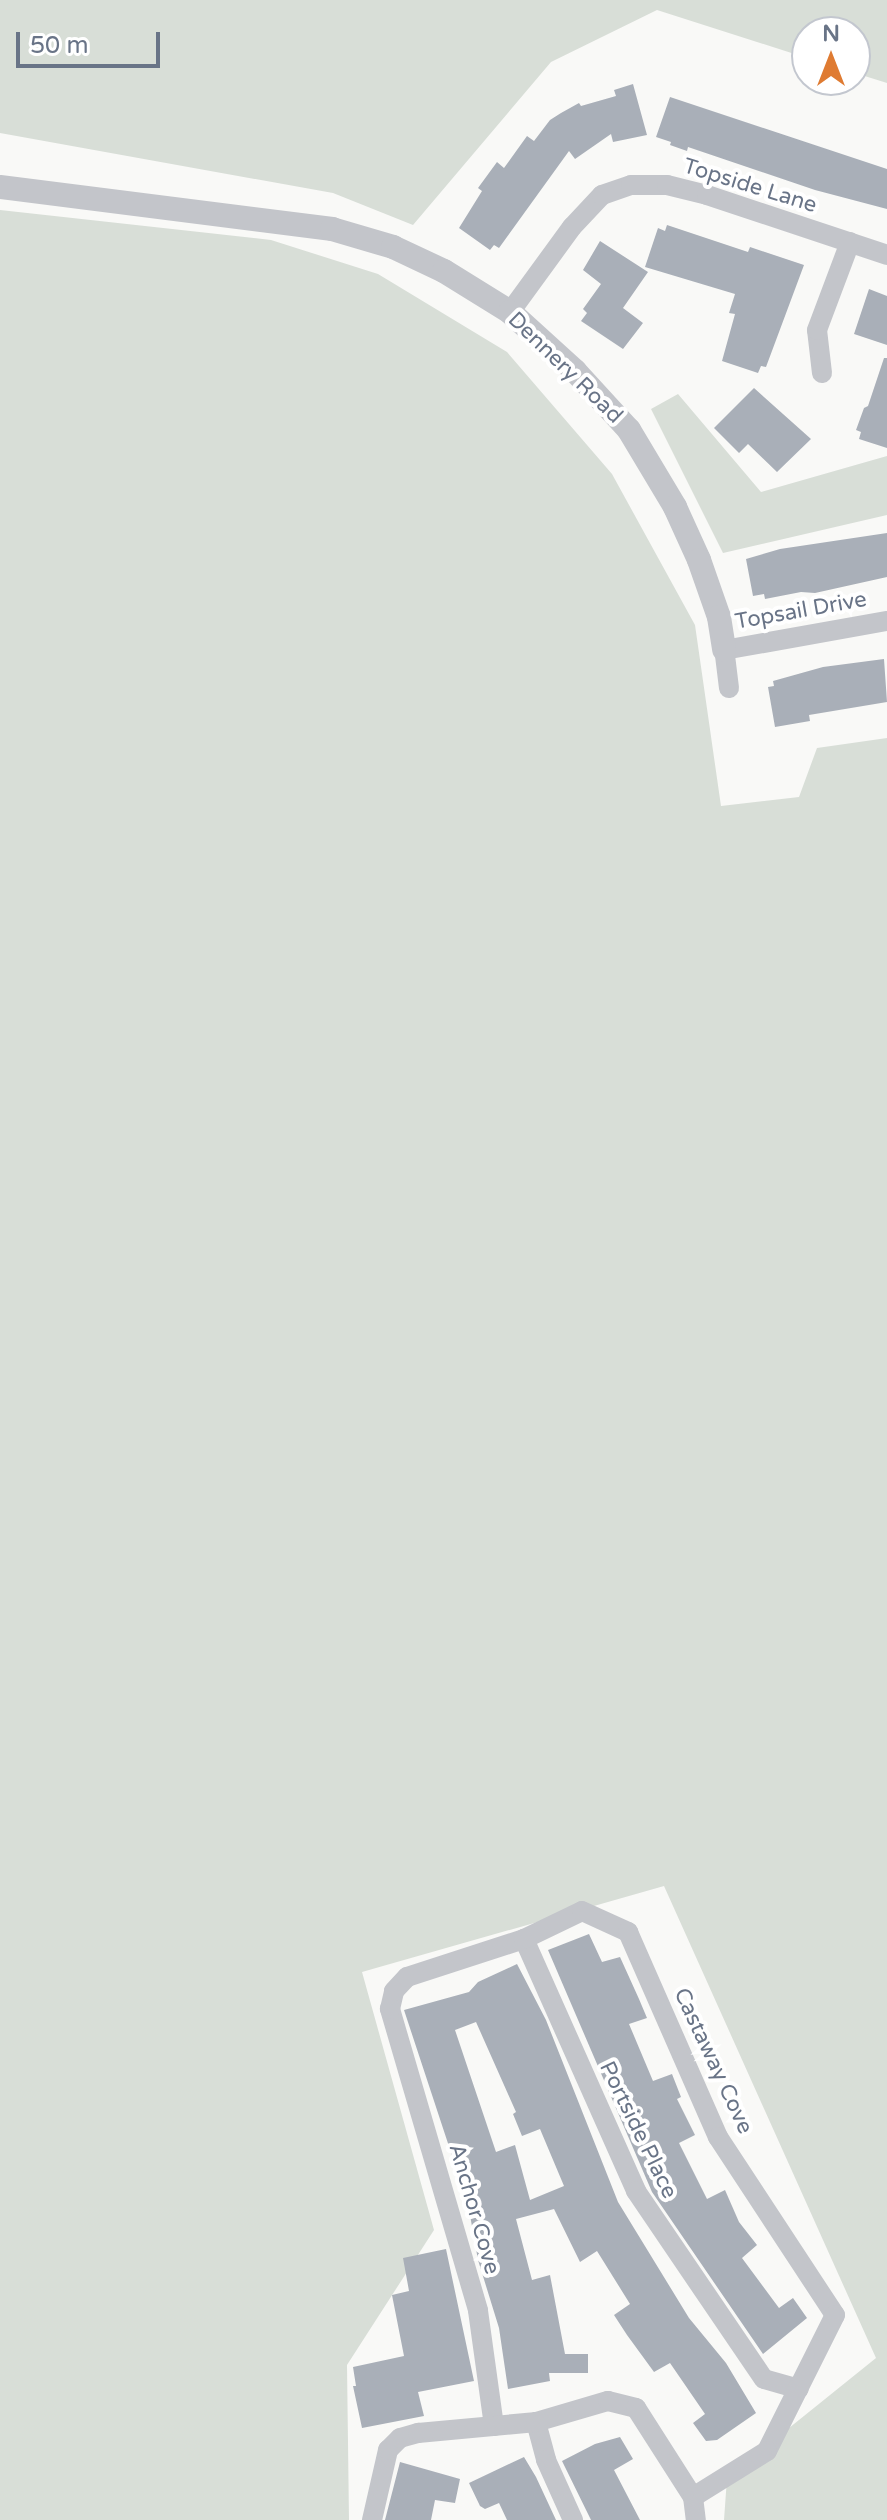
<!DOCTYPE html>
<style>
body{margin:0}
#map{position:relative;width:887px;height:2520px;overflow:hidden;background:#f9f9f7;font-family:"Varela Round",sans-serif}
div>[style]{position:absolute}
.green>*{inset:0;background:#d8ded7}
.building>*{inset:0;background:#a9afb8}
.minor>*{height:20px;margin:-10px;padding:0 10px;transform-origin:10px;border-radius:10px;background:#c3c5ca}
.tertiary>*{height:24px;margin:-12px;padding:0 12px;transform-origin:12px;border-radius:12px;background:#c3c5ca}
span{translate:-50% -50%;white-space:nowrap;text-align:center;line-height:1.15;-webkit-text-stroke:8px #fff;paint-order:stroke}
.street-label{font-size:22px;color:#697487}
.north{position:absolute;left:791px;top:16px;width:80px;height:80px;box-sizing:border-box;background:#fff;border:2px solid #c3c7cf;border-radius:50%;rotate:0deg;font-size:22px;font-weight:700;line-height:32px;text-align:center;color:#697487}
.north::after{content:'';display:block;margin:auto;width:28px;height:36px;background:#df7b32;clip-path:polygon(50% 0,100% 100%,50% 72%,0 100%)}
.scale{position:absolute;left:16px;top:32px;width:144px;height:36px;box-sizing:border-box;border:4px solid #697487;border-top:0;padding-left:10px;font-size:24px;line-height:28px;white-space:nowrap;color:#697487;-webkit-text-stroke:6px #fff;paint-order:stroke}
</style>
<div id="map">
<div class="green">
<i style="clip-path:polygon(0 0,887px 0,887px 83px,855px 73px,855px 32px,807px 32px,807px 58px,657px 10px,551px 62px,413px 225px,333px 193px,0 133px)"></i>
<i style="clip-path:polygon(0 210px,271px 240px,378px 274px,507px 352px,612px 474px,695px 625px,721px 806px,799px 797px,817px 748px,887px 738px,887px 2520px,724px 2520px,727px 2478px,876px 2358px,664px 1886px,362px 1972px,434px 2230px,347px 2365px,349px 2520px,0 2520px)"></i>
<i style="clip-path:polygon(678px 394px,761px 492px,887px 456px,887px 515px,723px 553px,651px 409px)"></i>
</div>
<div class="building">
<i style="clip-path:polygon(633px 84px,647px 135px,613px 142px,611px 134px,575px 159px,569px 151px,499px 248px,494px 245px,490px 250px,459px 228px,482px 191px,478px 188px,497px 162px,504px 168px,527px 136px,534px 141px,550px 120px,561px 113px,579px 103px,581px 106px,616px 96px,614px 90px)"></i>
<i style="clip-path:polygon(670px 97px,887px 169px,887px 209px,815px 190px,688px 147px,687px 151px,670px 145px,671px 142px,656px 137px)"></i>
<i style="clip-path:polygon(667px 225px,748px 252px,750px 247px,804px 265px,766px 367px,761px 366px,758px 373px,722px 361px,735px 314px,729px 313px,735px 294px,645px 267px,658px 228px,665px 231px)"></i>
<i style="clip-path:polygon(600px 241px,648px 272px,623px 308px,643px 323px,623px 349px,581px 321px,587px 313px,583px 309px,601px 284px,583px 270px)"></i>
<i style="clip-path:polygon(869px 289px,887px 296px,887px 345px,854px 334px)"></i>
<i style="clip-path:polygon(884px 358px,887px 358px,887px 448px,859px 439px,861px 432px,856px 430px,864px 408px,868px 406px)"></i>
<i style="clip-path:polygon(754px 388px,811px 439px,777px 472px,748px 444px,739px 453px,714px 428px)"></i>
<i style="clip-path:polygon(887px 533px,887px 577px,815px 593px,801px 592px,765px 599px,764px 594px,753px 596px,746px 559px,780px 549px)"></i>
<i style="clip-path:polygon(884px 659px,887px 702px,809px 715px,810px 721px,775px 727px,768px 687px,774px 686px,773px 681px,823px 667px)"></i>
<i style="clip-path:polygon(589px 1934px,602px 1962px,620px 1957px,639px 1999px,647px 2018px,629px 2024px,653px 2081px,672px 2074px,681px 2097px,677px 2099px,695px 2135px,679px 2143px,707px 2199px,725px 2190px,739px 2222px,757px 2245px,742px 2258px,779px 2308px,793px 2298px,807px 2318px,763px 2354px,652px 2192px,548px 1950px)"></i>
<i style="clip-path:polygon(evenodd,517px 1964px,546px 2020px,618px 2202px,689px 2318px,726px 2363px,756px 2413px,717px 2440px,706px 2441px,693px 2423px,705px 2414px,670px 2363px,654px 2372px,627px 2335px,614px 2315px,630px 2304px,597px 2251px,580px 2262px,554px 2209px,516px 2219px,532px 2280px,550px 2275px,565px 2354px,588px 2354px,588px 2373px,549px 2373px,550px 2381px,508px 2389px,499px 2328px,478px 2260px,468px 2204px,404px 2010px,469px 1992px,478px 1982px,517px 1964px,476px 2022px,516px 2112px,513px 2114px,522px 2136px,540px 2129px,564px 2186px,530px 2200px,515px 2145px,496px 2152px,455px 2030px,476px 2022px)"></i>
<i style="clip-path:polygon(446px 2249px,474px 2381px,418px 2392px,424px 2416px,362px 2428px,353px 2386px,356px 2386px,353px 2367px,404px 2356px,392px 2295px,409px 2291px,403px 2258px)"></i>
<i style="clip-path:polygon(620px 2437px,633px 2459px,614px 2470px,640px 2520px,591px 2520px,562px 2461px,595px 2444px)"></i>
<i style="clip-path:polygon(524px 2457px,536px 2477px,556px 2520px,507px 2520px,499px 2503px,485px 2509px,480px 2506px,469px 2483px)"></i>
<i style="clip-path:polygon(400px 2462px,460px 2479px,455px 2503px,435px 2500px,431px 2520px,385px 2520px)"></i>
</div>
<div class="minor">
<i style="left:510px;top:312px;width:105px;rotate:-53.9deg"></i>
<i style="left:572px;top:227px;width:44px;rotate:-46.8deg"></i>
<i style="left:602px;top:195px;width:31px;rotate:-19deg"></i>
<i style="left:631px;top:185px;width:36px"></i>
<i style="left:667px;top:185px;width:41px;rotate:14deg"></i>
<i style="left:707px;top:195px;width:190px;rotate:18.4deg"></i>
<i style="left:822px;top:373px;width:43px;rotate:-96.6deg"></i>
<i style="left:817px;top:330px;width:94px;rotate:-69.4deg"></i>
<i style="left:729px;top:688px;width:38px;rotate:-97deg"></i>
<i style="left:724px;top:650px;width:166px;rotate:-10.1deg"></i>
<i style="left:524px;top:1939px;width:276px;rotate:66deg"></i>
<i style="left:636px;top:2191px;width:227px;rotate:55.8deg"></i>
<i style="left:764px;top:2379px;width:36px;rotate:16deg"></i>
<i style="left:536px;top:2422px;width:39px;rotate:75deg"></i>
<i style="left:546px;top:2460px;width:66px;rotate:65.8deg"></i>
<i style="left:494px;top:2426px;width:117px;rotate:-97.9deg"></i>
<i style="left:478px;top:2310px;width:314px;rotate:-106.3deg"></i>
<i style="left:390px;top:2009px;width:18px;rotate:-77deg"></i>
<i style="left:394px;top:1991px;width:19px;rotate:-47deg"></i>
<i style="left:407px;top:1977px;width:123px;rotate:-18deg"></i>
<i style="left:524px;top:1939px;width:64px;rotate:-25.8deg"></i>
<i style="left:582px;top:1911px;width:51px;rotate:24.5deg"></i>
<i style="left:628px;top:1932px;width:224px;rotate:66.3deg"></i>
<i style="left:718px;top:2137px;width:213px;rotate:56.7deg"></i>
<i style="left:835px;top:2315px;width:152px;rotate:116.6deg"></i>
<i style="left:767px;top:2451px;width:87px;rotate:148.1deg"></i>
<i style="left:372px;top:2520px;width:72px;rotate:-77.1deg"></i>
<i style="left:388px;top:2450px;width:17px;rotate:-45deg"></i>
<i style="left:400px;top:2438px;width:19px;rotate:-16deg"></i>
<i style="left:418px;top:2433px;width:119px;rotate:-5.3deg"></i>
<i style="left:536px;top:2422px;width:75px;rotate:-16.3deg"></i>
<i style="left:608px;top:2401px;width:29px;rotate:14deg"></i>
<i style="left:636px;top:2408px;width:106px;rotate:57.4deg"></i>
<i style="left:693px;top:2497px;width:23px;rotate:83deg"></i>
</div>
<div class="tertiary">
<i style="left:0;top:187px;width:335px;rotate:7.2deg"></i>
<i style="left:332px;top:229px;width:64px;rotate:16.4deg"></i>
<i style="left:393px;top:247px;width:56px;rotate:25.2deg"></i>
<i style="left:444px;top:271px;width:78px;rotate:31.8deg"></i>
<i style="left:510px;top:312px;width:88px;rotate:42.2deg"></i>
<i style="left:575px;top:371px;width:80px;rotate:47.5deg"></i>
<i style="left:629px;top:430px;width:90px;rotate:59.1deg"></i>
<i style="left:675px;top:507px;width:58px;rotate:65.6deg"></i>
<i style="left:699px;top:560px;width:60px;rotate:70.7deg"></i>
<i style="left:719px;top:617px;width:33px;rotate:81deg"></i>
</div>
<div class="street-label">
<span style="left:750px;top:186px;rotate:17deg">Topside Lane</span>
<span style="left:565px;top:368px;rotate:44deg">Dennery Road</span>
<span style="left:801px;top:611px;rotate:-10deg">Topsail Drive</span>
<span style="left:713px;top:2061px;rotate:65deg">Castaway Cove</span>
<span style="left:638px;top:2130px;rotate:64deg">Portside Place</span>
<span style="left:474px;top:2209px;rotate:74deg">Anchor Cove</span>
</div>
<div class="north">N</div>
<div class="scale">50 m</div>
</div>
